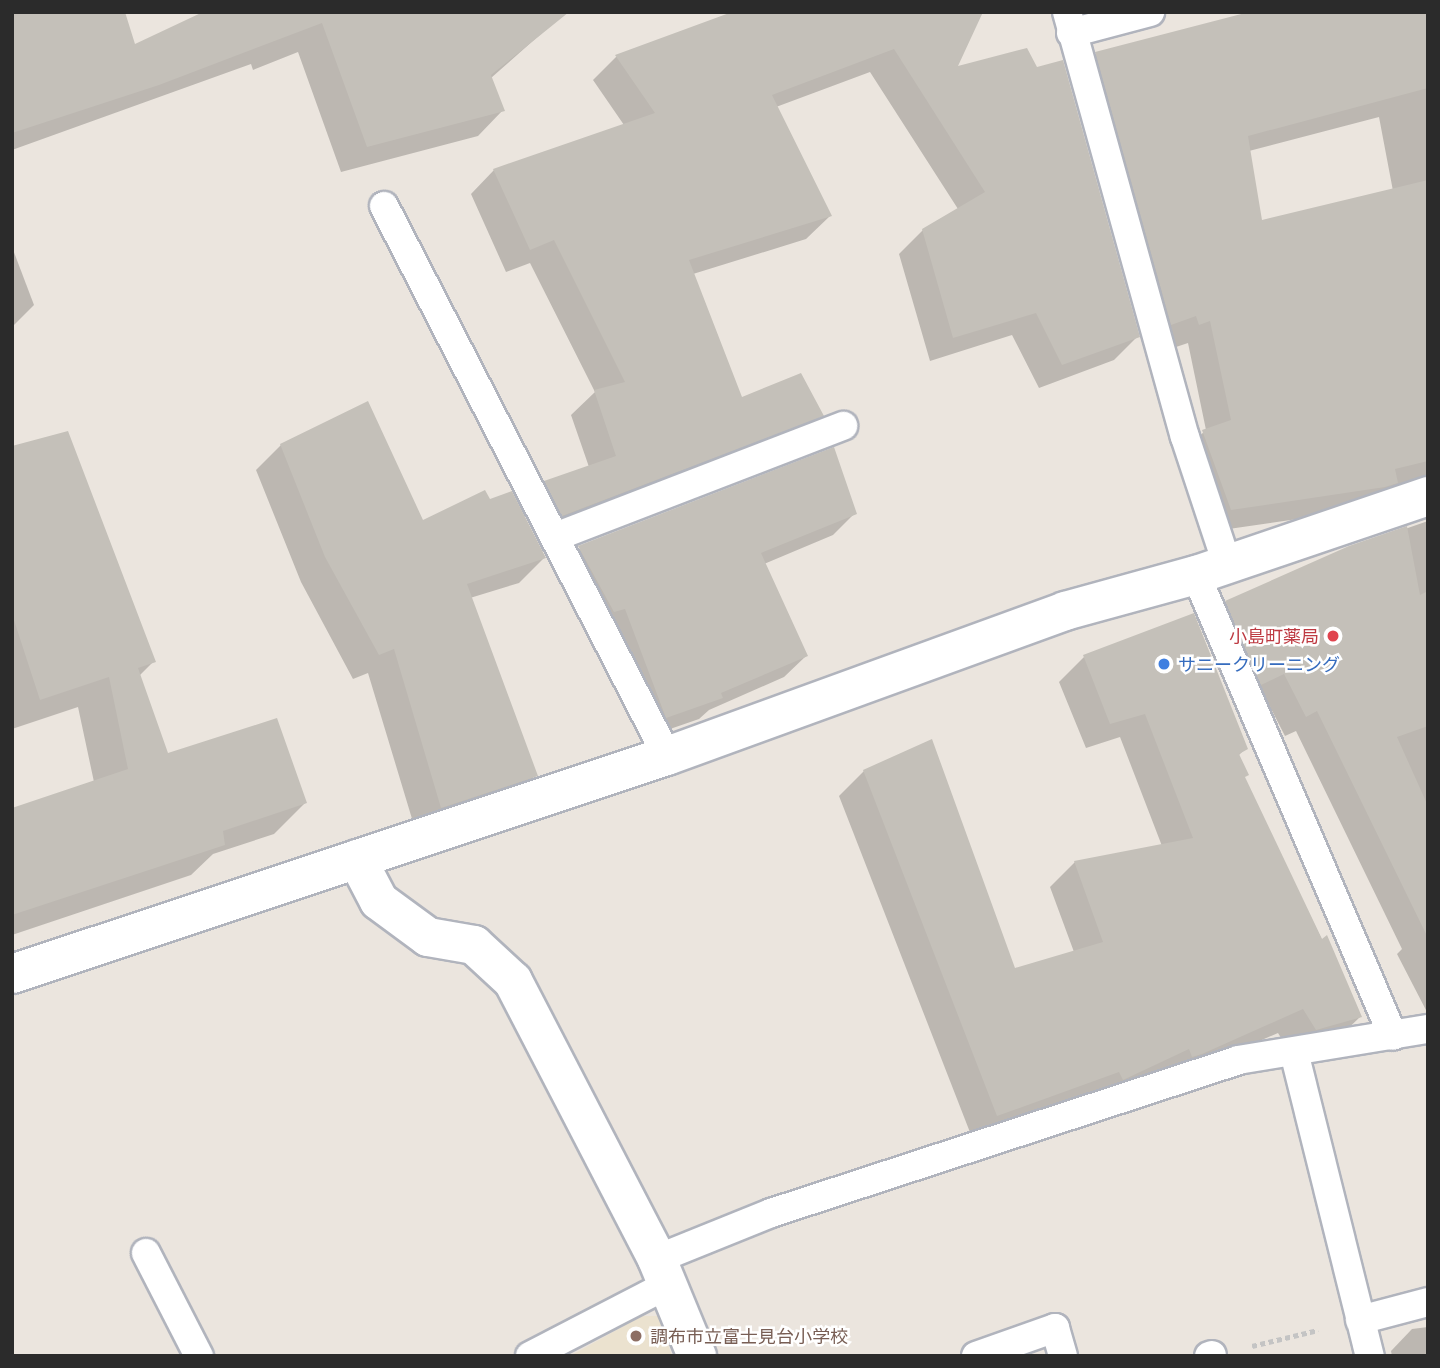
<!DOCTYPE html>
<meta charset="utf-8">
<style>
body{margin:0}
#map{position:relative;width:1440px;height:1368px;overflow:hidden;background:#ebe5de;font-family:Commissioner,"Noto Sans JP",sans-serif}
div>[style]{position:absolute}
.education>*{inset:0;background:#ebe2cf}
.shadow>*{inset:0;background:#0003}
.building>*{inset:0;background:#c4c0b9}
.path>*{height:4.5px;margin-top:-2.25px;transform-origin:0;background:repeating-linear-gradient(90deg,#c4c4c4 0 5px,transparent 0 8.5px)}
.roads{filter:drop-shadow(2px 0 #b1b4bd) drop-shadow(-2px 0 #b1b4bd) drop-shadow(0 2px #b1b4bd) drop-shadow(0 -2px #b1b4bd)}
.service>*{height:28px;margin:-14px;padding:0 14px;transform-origin:14px;border-radius:14px;background:#fff}
.minor>*{height:38px;margin:-19px;padding:0 19px;transform-origin:19px;border-radius:19px;background:#fff}
.tertiary>*{height:38px;margin:-19px;padding:0 19px;transform-origin:19px;border-radius:19px;background:#fff}
.dots>*{width:19px;height:19px;translate:-50% -50%;box-sizing:border-box;border:4px solid #fff;border-radius:50%}
span{translate:-50% -50%;white-space:nowrap;text-align:center;line-height:1.15;-webkit-text-stroke:5px #fff;paint-order:stroke}
.health-label{font-size:18px;color:#be3a42}
.right{translate:-100% -50%;text-align:right}
.shop-label{font-size:18px;color:#366cbe}
.left{translate:0 -50%;text-align:left}
.education-label{font-size:18px;color:#785e54}
.frame{position:absolute;inset:0;border:14px solid #2b2b2b;pointer-events:none}
</style>
<div id="map">
<div class="education">
<i style="clip-path:polygon(642px 1316px,658px 1316px,672px 1356px,570px 1356px)"></i>
</div>
<div class="shadow">
<i style="clip-path:polygon(12px 12px,134px 47px,207px 12px,561px 16px,491px 78px,503px 110px,478px 136px,341px 172px,298px 52px,253px 70px,251px 64px,12px 150px)"></i>
<i style="clip-path:polygon(981px 12px,955px 68px,1138px 336px,1114px 360px,1039px 388px,1012px 335px,930px 361px,899px 254px,923px 230px,958px 209px,870px 72px,776px 107px,830px 216px,806px 239px,693px 274px,741px 400px,821px 415px,798px 439px,539px 539px,521px 506px,545px 482px,589px 467px,571px 415px,595px 392px,530px 263px,506px 272px,471px 194px,494px 170px,624px 125px,593px 80px,616px 57px)"></i>
<i style="clip-path:polygon(evenodd,1428px 12px,1428px 500px,1208px 532px,1180px 454px,1206px 430px,1188px 343px,1176px 347px,1173px 338px,1148px 347px,1073px 77px,1096px 54px,1428px 12px,1379px 117px,1393px 191px,1260px 222px,1249px 151px,1379px 117px)"></i>
<i style="clip-path:polygon(12px 247px,34px 305px,12px 327px)"></i>
<i style="clip-path:polygon(281px 445px,422px 522px,489px 501px,544px 558px,519px 583px,470px 598px,536px 775px,511px 800px,416px 832px,368px 673px,353px 679px,301px 582px,256px 470px)"></i>
<i style="clip-path:polygon(12px 448px,154px 661px,139px 676px,167px 755px,305px 803px,274px 834px,213px 854px,191px 875px,12px 935px,12px 810px,94px 782px,78px 707px,12px 729px)"></i>
<i style="clip-path:polygon(855px 513px,833px 535px,764px 564px,806px 656px,784px 677px,709px 710px,699px 719px,644px 738px,559px 570px,580px 549px)"></i>
<i style="clip-path:polygon(1428px 521px,1428px 1014px,1397px 954px,1402px 949px,1296px 731px,1285px 736px,1263px 693px,1240px 704px,1205px 623px,1226px 602px,1350px 548px)"></i>
<i style="clip-path:polygon(1193px 616px,1246px 748px,1238px 756px,1243px 779px,1360px 1017px,1335px 1041px,1291px 1054px,1278px 1033px,1175px 1078px,973px 1140px,839px 796px,864px 771px,1014px 970px,1074px 952px,1050px 887px,1075px 862px,1162px 846px,1120px 737px,1086px 748px,1059px 682px,1084px 657px)"></i>
<i style="clip-path:polygon(1428px 1327px,1428px 1356px,1392px 1356px,1391px 1351px,1412px 1329px)"></i>
</div>
<div class="building">
<i style="clip-path:polygon(12px 12px,125px 12px,135px 44px,203px 12px,569px 12px,491px 75px,505px 111px,367px 147px,322px 23px,159px 85px,12px 133px)"></i>
<i style="clip-path:polygon(732px 12px,983px 12px,958px 66px,1027px 48px,1037px 67px,1063px 60px,1140px 337px,1062px 365px,1036px 313px,953px 338px,922px 229px,985px 192px,894px 49px,772px 95px,832px 216px,689px 260px,742px 397px,801px 373px,824px 416px,562px 516px,544px 481px,616px 456px,594px 390px,625px 382px,554px 240px,530px 250px,493px 169px,655px 113px,615px 55px)"></i>
<i style="clip-path:polygon(1249px 12px,1428px 12px,1428px 88px,1248px 136px,1262px 220px,1428px 180px,1428px 461px,1395px 469px,1398px 483px,1385px 487px,1231px 510px,1202px 430px,1231px 420px,1210px 321px,1199px 325px,1196px 316px,1171px 325px,1095px 52px)"></i>
<i style="clip-path:polygon(368px 401px,423px 520px,485px 490px,490px 499px,512px 491px,546px 558px,467px 584px,538px 776px,441px 808px,394px 649px,379px 655px,325px 557px,280px 444px)"></i>
<i style="clip-path:polygon(68px 431px,156px 662px,138px 668px,168px 753px,277px 718px,307px 803px,223px 831px,225px 845px,12px 915px,12px 808px,128px 769px,109px 677px,40px 700px,12px 614px,12px 446px)"></i>
<i style="clip-path:polygon(834px 447px,857px 514px,761px 553px,808px 656px,721px 693px,723px 698px,666px 718px,625px 609px,614px 612px,578px 546px)"></i>
<i style="clip-path:polygon(1407px 526px,1420px 595px,1428px 591px,1428px 726px,1397px 737px,1428px 806px,1428px 938px,1317px 711px,1306px 717px,1284px 674px,1261px 685px,1225px 601px,1349px 546px)"></i>
<i style="clip-path:polygon(1194px 613px,1248px 749px,1239px 754px,1249px 775px,1245px 777px,1322px 939px,1327px 935px,1362px 1017px,1316px 1030px,1303px 1009px,1202px 1054px,1192px 1057px,1189px 1049px,1123px 1080px,1119px 1072px,997px 1116px,863px 770px,932px 739px,1015px 968px,1103px 942px,1074px 861px,1193px 838px,1145px 714px,1110px 724px,1083px 655px)"></i>
</div>
<div class="path">
<i style="left:1252px;top:1346px;width:68px;rotate:-13.6deg"></i>
</div>
<div class="roads">
<div class="service">
<i style="left:1067px;top:12px;width:441px;rotate:74.5deg"></i>
<i style="left:1185px;top:437px;width:134px;rotate:71.7deg"></i>
<i style="left:1071px;top:33px;width:82px;rotate:-14.9deg"></i>
<i style="left:384px;top:206px;width:619px;rotate:62.77deg"></i>
<i style="left:555px;top:537px;width:309px;rotate:-21.1deg"></i>
<i style="left:1196px;top:575px;width:501px;rotate:66.86deg"></i>
<i style="left:1294px;top:1052px;width:313px;rotate:76deg"></i>
<i style="left:146px;top:1253px;width:116px;rotate:62.8deg"></i>
<i style="left:657px;top:1259px;width:123px;rotate:-22deg"></i>
<i style="left:771px;top:1213px;width:491px;rotate:-18.1deg"></i>
<i style="left:1238px;top:1060px;width:193px;rotate:-9.3deg"></i>
<i style="left:1360px;top:1320px;width:70px;rotate:-14.8deg"></i>
<i style="left:530px;top:1356px;width:157px;rotate:-27.4deg"></i>
<i style="left:976px;top:1356px;width:84px;rotate:-19.5deg"></i>
<i style="left:1055px;top:1328px;width:29px;rotate:74deg"></i>
<i style="left:1209px;top:1356px;width:3px;rotate:-18deg"></i>
</div>
<div class="minor">
<i style="left:357px;top:859px;width:47px;rotate:62.4deg"></i>
<i style="left:379px;top:901px;width:61px;rotate:36.3deg"></i>
<i style="left:428px;top:937px;width:47px;rotate:9.9deg"></i>
<i style="left:474px;top:945px;width:53px;rotate:42.7deg"></i>
<i style="left:513px;top:981px;width:313px;rotate:62.6deg"></i>
<i style="left:657px;top:1259px;width:105px;rotate:67.6deg"></i>
</div>
<div class="tertiary">
<i style="left:12px;top:974px;width:690px;rotate:-18.41deg"></i>
<i style="left:667px;top:756px;width:424px;rotate:-20deg"></i>
<i style="left:1065px;top:611px;width:136px;rotate:-15.4deg"></i>
<i style="left:1196px;top:575px;width:245px;rotate:-18.8deg"></i>
</div>
</div>
<div class="dots">
<i style="left:1333px;top:636px;background:#e0444e"></i>
<i style="left:1164px;top:664px;background:#3f7fe0"></i>
<i style="left:636px;top:1336px;background:#8d6e63"></i>
</div>
<div class="health-label">
<span class="right" style="left:1319px;top:636px">小島町薬局</span>
</div>
<div class="shop-label">
<span class="left" style="left:1178px;top:664px">サニークリーニング</span>
</div>
<div class="education-label">
<span class="left" style="left:650px;top:1336px">調布市立富士見台小学校</span>
</div>
<div class="frame"></div>
</div>
